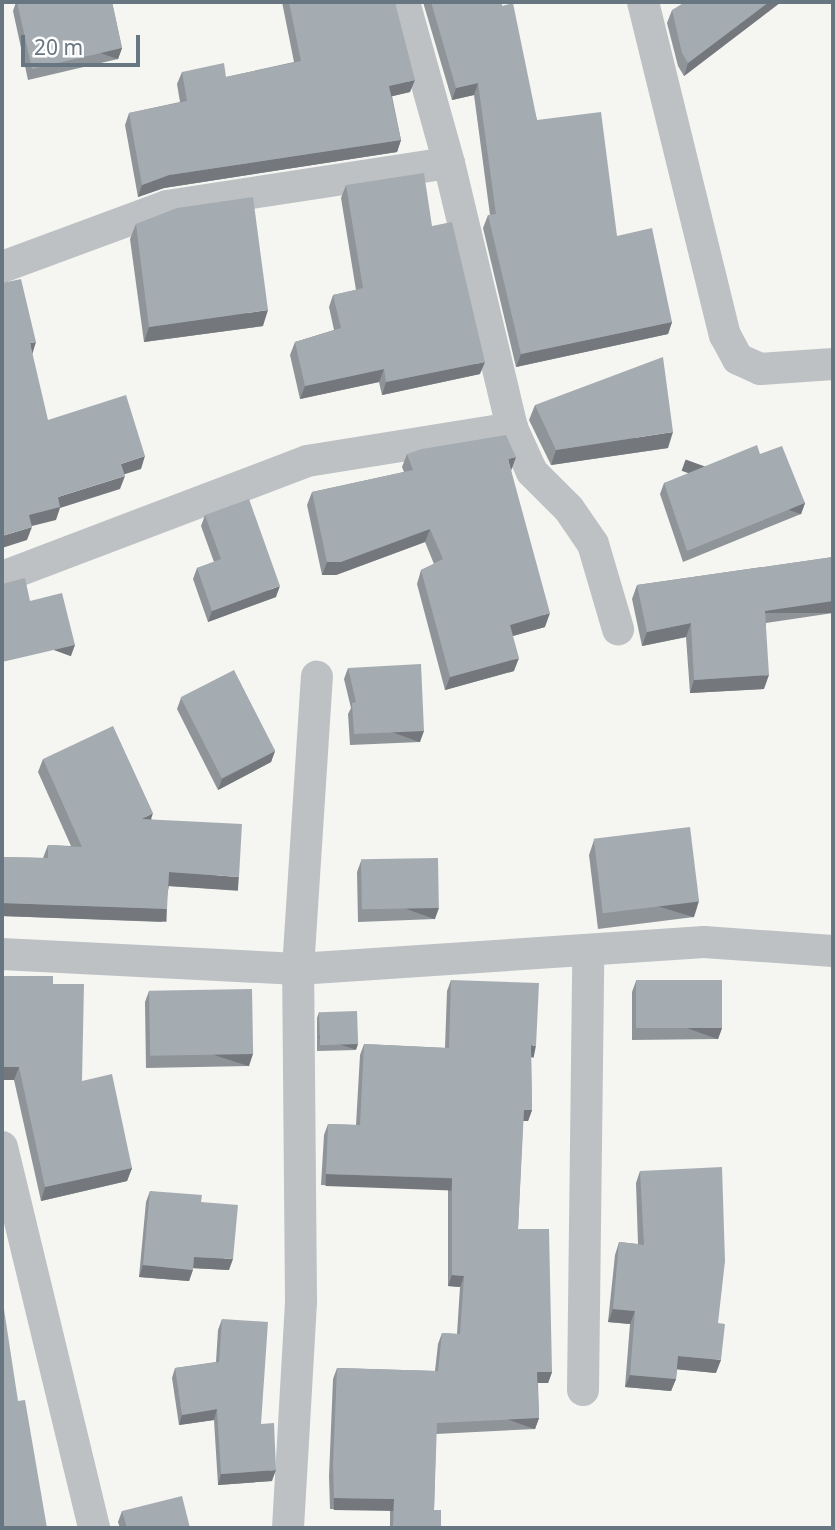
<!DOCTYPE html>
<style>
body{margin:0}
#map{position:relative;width:835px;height:1530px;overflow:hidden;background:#f5f5f2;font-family:"Noto Sans",sans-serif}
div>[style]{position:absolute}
.street>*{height:32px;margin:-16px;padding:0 16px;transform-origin:16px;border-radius:16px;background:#bdc1c4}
.wall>*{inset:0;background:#8e9498}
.shaded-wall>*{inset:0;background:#74787c;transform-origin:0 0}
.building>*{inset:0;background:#a5acb1;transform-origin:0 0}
span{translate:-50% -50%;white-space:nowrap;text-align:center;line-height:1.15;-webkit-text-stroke:7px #fff;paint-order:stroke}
.frame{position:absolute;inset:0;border:4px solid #677681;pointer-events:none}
.scale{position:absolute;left:21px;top:35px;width:119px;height:32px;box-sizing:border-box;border:4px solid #677681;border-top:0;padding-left:9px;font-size:21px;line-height:24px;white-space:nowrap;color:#677681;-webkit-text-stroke:5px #fff;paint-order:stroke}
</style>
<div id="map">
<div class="street">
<i style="left:404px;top:2px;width:167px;rotate:74.4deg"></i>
<i style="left:449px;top:163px;width:272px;rotate:76.6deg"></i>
<i style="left:512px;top:428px;width:48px;rotate:65.6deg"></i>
<i style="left:532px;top:472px;width:52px;rotate:45deg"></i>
<i style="left:569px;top:509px;width:42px;rotate:55.6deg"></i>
<i style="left:593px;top:544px;width:89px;rotate:73.6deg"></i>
<i style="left:643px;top:2px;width:343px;rotate:76.2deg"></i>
<i style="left:725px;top:335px;width:27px;rotate:62deg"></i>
<i style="left:738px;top:359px;width:24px;rotate:24deg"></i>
<i style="left:760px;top:369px;width:73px;rotate:-3.9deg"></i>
<i style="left:2px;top:267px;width:176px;rotate:-20.3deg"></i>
<i style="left:167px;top:206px;width:285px;rotate:-8.7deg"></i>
<i style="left:2px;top:577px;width:326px;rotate:-20.8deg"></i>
<i style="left:307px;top:461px;width:208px;rotate:-9.1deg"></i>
<i style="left:2px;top:954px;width:296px;rotate:2.9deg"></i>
<i style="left:298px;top:969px;width:407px;rotate:-3.8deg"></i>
<i style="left:704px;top:942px;width:129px;rotate:4deg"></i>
<i style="left:2px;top:1147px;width:392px;rotate:76.4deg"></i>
<i style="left:583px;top:1390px;width:439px;rotate:-89.3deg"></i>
<i style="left:288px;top:1528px;width:228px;rotate:-86.7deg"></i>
<i style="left:301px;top:1300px;width:331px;rotate:-90.5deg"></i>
<i style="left:298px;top:969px;width:293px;rotate:-86.3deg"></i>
</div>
<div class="wall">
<i style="clip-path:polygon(16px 2px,112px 2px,122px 48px,118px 59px,28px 80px,13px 11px)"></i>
<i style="clip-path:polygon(282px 2px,395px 2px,410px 92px,392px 96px,401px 140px,397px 152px,164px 188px,138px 197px,125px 125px,129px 113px,180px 102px,177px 84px,182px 72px,226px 77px,294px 62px)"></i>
<i style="clip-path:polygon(423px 2px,501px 2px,537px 120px,617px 236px,672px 322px,668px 334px,516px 367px,483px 228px,488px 215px,490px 215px,474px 95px,452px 100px)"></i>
<i style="clip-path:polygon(781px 2px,684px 76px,678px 66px,667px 23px,672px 10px)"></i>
<i style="clip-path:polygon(346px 185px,432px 226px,480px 374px,382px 395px,379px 382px,300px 399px,290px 355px,295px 342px,334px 330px,329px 307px,333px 295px,356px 290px,341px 198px)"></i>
<i style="clip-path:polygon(136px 224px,263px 326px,144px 342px,130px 239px)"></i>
<i style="clip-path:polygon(535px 405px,668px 448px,551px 465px,529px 420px)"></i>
<i style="clip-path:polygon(407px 454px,511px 471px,545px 627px,513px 636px,514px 671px,445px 690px,417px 584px,421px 570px,434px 564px,425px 542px,336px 575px,322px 575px,307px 505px,312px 492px,404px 472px,402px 467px)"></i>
<i style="clip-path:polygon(760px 454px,805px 503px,801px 514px,683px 562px,660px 494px,664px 483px)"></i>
<i style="clip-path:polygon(205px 515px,276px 597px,208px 622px,193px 579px,197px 568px,214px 562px,201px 526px)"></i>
<i style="clip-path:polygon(833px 557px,833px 613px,766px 623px,764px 689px,690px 693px,686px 637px,642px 646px,632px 599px,637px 585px)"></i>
<i style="clip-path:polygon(348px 668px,420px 742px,350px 745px,348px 714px,351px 708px,344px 679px)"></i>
<i style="clip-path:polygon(181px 698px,275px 751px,271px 762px,218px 790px,177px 709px)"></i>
<i style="clip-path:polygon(43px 759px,151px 819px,234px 890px,169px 886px,162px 922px,2px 916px,2px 857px,43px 858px,48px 845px,71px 846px,38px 772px)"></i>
<i style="clip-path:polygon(594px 840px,694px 917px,598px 929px,589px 855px)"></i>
<i style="clip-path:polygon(361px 861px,435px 919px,358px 922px,357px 872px)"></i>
<i style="clip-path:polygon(451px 980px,532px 1057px,531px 1056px,532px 1110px,528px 1121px,523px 1121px,518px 1229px,552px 1372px,548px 1383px,538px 1383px,539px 1418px,535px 1429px,436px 1434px,434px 1510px,441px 1528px,390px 1528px,390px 1510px,330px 1509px,329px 1476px,333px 1379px,337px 1368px,435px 1371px,438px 1344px,442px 1333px,457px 1334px,460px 1287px,448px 1286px,448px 1189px,321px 1185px,324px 1135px,328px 1124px,356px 1125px,360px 1055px,364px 1044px,445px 1048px,447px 991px)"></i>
<i style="clip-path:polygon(636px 981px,722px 1028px,718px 1039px,632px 1040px,632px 992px)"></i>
<i style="clip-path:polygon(53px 984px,82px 1081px,132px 1168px,127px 1181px,41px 1201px,14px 1080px,2px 1080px)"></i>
<i style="clip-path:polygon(149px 991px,249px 1066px,146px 1068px,145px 1002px)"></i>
<i style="clip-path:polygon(319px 1012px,356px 1050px,317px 1051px,317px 1018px)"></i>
<i style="clip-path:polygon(640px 1171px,718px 1323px,716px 1373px,677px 1369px,676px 1379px,671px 1391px,625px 1387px,630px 1324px,608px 1322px,615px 1255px,619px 1242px,638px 1244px,636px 1183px)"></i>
<i style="clip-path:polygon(150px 1191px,201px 1202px,229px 1270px,193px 1268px,189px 1281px,139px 1277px,146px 1202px)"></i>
<i style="clip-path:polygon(222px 1319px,261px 1424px,272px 1481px,218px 1485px,214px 1420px,179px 1425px,172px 1378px,175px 1368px,216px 1362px,218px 1330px)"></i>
<i style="clip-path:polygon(122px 1511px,190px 1528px,120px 1528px,118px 1522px)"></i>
</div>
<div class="shaded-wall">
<i style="clip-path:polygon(769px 2px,781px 2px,684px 76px,688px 63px)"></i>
<i style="left:122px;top:48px;width:12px;height:92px;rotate:110deg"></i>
<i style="clip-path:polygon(415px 80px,410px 92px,385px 98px,389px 86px)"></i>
<i style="clip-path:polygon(478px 83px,474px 95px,452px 100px,456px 88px)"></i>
<i style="clip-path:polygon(401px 140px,397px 152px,164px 188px,138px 197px,142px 185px,169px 175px)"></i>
<i style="clip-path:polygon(268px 310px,263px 326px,144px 342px,149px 327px)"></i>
<i style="clip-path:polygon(672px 322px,668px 334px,516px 367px,521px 354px)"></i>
<i style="clip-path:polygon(36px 342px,32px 355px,30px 343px)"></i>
<i style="clip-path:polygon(485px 362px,480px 374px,382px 395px,386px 382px)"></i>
<i style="clip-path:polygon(384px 369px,379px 382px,300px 399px,305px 386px)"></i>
<i style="clip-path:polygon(673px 432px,668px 448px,551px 465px,556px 450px)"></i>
<i style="clip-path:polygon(145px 456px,141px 469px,116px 477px,121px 464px)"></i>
<i style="clip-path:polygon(516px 457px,511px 471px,508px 459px)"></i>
<i style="clip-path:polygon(125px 476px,120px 489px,60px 508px,56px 520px,24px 528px,29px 515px,58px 497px)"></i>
<i style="left:805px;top:503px;width:12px;height:127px;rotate:110deg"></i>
<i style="clip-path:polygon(32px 527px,27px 540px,2px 548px,2px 536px)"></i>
<i style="clip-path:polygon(430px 529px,425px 542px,336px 575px,322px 575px,327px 562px)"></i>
<i style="clip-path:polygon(280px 586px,276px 597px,208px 622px,212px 611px)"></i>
<i style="left:833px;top:601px;width:12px;height:69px;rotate:90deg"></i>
<i style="clip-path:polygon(550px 613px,545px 627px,505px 638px,510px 625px)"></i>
<i style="clip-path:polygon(691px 623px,686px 637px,642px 646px,647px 632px)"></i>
<i style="left:75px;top:645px;width:12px;height:75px;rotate:110deg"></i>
<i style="clip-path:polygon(519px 658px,514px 671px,445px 690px,450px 677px)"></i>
<i style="clip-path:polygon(769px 675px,764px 689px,690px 693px,694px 680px)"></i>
<i style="left:424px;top:731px;width:12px;height:70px;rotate:110deg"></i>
<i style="clip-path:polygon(275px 751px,271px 762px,218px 790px,222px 779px)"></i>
<i style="clip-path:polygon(153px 813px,149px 826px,142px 819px)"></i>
<i style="left:169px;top:872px;width:70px;height:14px;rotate:4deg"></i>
<i style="left:699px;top:901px;width:17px;height:97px;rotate:107deg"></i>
<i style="left:2px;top:903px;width:165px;height:13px;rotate:2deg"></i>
<i style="left:439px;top:908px;width:12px;height:77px;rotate:110deg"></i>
<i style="left:722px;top:1028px;width:12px;height:86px;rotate:110deg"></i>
<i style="left:358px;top:1044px;width:6px;height:39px;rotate:108deg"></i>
<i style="left:531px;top:1045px;width:5px;height:12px;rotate:11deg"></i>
<i style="left:253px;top:1054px;width:13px;height:103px;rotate:108deg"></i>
<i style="clip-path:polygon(2px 1067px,19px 1067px,14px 1080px,2px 1080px)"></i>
<i style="clip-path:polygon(524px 1110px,532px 1110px,528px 1121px,520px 1121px)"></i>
<i style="clip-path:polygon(132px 1168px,127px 1181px,41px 1201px,45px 1187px)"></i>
<i style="left:326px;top:1174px;width:126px;height:12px;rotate:2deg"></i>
<i style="clip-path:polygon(194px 1257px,233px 1259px,229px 1270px,190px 1268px)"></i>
<i style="clip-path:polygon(143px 1265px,193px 1270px,189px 1281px,139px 1277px)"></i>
<i style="clip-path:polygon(452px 1275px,464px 1276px,460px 1287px,448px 1286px)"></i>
<i style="clip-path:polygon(613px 1309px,635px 1311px,630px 1324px,608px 1322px)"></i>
<i style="clip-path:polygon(678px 1356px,721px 1360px,716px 1373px,673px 1369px)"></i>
<i style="clip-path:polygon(537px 1372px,552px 1372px,548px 1383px,533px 1383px)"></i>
<i style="clip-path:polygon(630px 1375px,676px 1379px,671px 1391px,625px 1387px)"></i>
<i style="clip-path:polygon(217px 1409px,214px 1420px,179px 1425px,182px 1415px)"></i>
<i style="left:539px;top:1418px;width:12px;height:102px;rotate:110deg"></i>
<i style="clip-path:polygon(276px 1470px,272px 1481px,218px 1485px,221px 1474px)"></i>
<i style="left:334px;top:1498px;width:60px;height:12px;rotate:1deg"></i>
</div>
<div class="building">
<i style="clip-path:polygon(17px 2px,112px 2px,122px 48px,32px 69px)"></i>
<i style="clip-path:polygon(289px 2px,395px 2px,415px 80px,389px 86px,401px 140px,169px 175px,142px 185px,129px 113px,187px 101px,182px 72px,224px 63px,226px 77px,301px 61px)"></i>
<i style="clip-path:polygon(431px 2px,501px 2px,502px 6px,513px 3px,537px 120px,601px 112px,617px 236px,652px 228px,672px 322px,521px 354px,488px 215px,496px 214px,478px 83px,456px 88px)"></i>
<i style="clip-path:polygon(685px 2px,769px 2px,688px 63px,682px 53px,672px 10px)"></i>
<i style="clip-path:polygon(424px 173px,432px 226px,452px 222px,485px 362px,386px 382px,384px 369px,305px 386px,295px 342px,341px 328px,333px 295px,363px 288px,346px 185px)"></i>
<i style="clip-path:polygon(253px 197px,268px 310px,149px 327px,136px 224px,177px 208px)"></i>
<i style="clip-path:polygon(21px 279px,36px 342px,30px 343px,48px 420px,126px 395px,145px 456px,121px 464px,125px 476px,58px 497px,60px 507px,29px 515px,32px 527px,2px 536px,2px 283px)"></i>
<i style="clip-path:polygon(663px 357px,673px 432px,556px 450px,535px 405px)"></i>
<i style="clip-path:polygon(506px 435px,516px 457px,508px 459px,550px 613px,510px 625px,519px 658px,450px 677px,421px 570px,443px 559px,430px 529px,341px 562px,327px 562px,312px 492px,413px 470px,407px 454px,422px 449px)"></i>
<i style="clip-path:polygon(757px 445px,760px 454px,782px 446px,805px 503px,687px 551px,664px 483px)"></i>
<i style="clip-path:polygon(249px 499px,280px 586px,212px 611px,197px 568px,221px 559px,205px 515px)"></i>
<i style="clip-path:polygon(833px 557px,833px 601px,765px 611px,769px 675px,694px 680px,691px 623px,647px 632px,637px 585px)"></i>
<i style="clip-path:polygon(25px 578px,30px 601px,62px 593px,75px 645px,2px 662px,2px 584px)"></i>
<i style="clip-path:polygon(421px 664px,424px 731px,354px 734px,352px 703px,356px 702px,348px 668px)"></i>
<i style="left:234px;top:670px;width:91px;height:60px;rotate:63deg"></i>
<i style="clip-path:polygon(113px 726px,153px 813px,142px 819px,242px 824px,239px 877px,169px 872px,167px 909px,2px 903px,2px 857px,48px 858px,48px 845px,82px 847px,43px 759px)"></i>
<i style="left:690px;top:827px;width:75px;height:97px;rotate:83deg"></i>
<i style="left:438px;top:858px;width:50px;height:77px;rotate:89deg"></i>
<i style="clip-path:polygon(2px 976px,53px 976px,53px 984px,84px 984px,82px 1081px,112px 1074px,132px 1168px,45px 1187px,19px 1067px,2px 1067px)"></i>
<i style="clip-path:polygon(451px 980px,539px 983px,536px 1046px,531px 1045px,532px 1110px,524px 1110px,518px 1229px,549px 1229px,552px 1372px,537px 1372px,539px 1418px,437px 1423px,434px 1510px,441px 1510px,441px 1528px,393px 1528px,394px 1499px,334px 1498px,333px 1465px,337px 1368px,438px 1371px,442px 1333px,460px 1334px,464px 1276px,452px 1275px,452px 1178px,326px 1174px,328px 1124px,360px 1125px,364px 1044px,449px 1048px)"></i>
<i style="left:722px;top:980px;width:48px;height:86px;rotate:90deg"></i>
<i style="left:252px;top:989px;width:65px;height:103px;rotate:89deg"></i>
<i style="left:357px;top:1011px;width:33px;height:38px;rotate:88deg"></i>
<i style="clip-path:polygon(722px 1167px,725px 1261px,718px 1323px,725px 1324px,721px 1360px,678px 1356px,676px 1379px,630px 1375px,635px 1311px,613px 1309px,619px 1242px,644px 1245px,640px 1171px)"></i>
<i style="clip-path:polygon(150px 1191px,202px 1195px,201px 1202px,238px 1205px,233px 1259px,194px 1257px,193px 1270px,143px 1265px)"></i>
<i style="clip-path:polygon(2px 1296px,18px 1401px,25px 1400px,47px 1528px,2px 1528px)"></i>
<i style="clip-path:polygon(222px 1319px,268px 1322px,261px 1424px,274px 1423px,276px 1470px,221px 1474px,217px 1409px,182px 1415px,175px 1368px,219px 1362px)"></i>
<i style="clip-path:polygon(182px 1496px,190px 1528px,127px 1528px,122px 1511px)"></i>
</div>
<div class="frame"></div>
<div class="scale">20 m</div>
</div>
